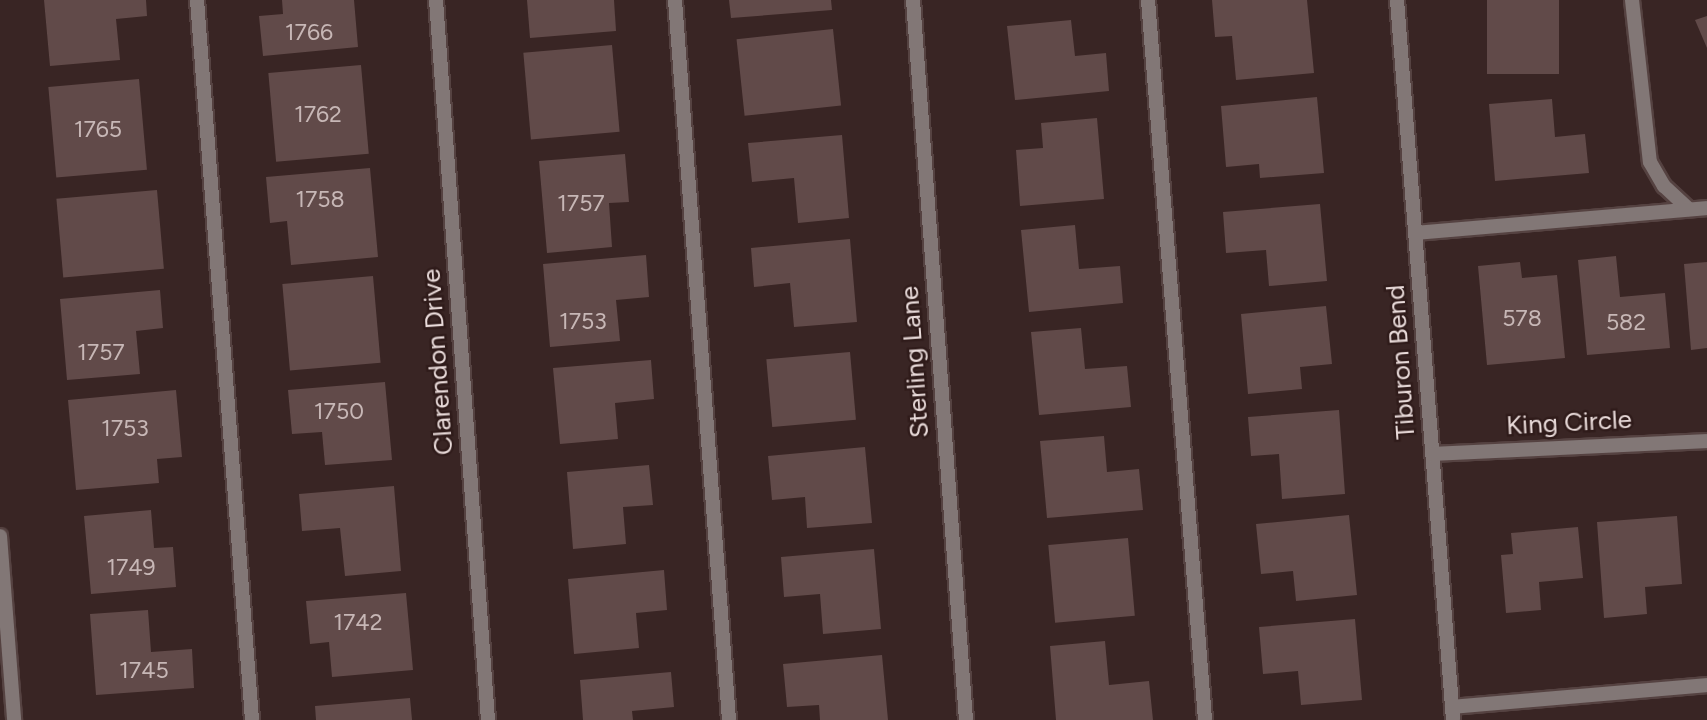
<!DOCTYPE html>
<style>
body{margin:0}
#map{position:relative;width:1707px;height:720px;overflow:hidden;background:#392524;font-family:Figtree,sans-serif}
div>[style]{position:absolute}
.building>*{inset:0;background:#614a49;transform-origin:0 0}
.roads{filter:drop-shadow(2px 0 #554241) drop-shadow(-2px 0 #554241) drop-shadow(0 2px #554241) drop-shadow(0 -2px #554241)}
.service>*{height:14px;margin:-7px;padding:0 7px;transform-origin:7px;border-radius:7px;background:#827776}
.minor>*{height:14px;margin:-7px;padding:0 7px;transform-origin:7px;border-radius:7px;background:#827776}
span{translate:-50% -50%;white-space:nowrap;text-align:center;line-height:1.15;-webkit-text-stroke:5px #2f1b1a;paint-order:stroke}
.number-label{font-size:23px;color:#c7b7b6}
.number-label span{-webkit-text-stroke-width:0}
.street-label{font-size:26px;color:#e9dbda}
</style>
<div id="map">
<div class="building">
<i style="clip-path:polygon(44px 0,146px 0,147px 16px,116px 19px,120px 60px,50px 66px)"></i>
<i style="clip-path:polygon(282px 0,354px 0,358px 47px,263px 56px,259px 16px,283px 14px)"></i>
<i style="clip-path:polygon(527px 0,614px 0,616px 31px,530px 38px)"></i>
<i style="clip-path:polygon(729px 0,831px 0,832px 10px,731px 18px)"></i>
<i style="clip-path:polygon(1212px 0,1307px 0,1314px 73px,1236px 80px,1232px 36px,1215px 37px)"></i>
<i style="left:1487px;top:0;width:72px;height:74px"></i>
<i style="clip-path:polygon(1707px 16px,1707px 48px,1695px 20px)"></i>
<i style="clip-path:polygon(1071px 20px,1075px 56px,1106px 53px,1109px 91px,1015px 100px,1007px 26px)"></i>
<i style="left:833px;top:29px;width:77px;height:97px;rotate:84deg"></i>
<i style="left:612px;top:45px;width:87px;height:89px;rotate:85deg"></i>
<i style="left:361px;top:65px;width:89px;height:93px;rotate:85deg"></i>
<i style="left:139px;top:79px;width:91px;height:91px;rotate:85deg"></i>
<i style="clip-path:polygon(1317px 97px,1324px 173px,1260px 178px,1259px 164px,1226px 167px,1221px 106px)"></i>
<i style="clip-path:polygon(1552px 99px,1555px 137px,1585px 134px,1589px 173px,1495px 181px,1489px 104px)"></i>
<i style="clip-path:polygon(1097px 118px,1104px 199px,1020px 206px,1016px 150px,1043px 148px,1041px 123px)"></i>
<i style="clip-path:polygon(842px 135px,849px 218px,798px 223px,794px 178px,752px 182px,748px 143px)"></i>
<i style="clip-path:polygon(625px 154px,629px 202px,609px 203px,612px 247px,547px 253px,539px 161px)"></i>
<i style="clip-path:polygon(370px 168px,378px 257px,291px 265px,287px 221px,270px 223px,266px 177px)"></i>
<i style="left:157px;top:190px;width:79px;height:101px;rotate:85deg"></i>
<i style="clip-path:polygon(1320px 204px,1327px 281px,1269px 286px,1266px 250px,1226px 253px,1223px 212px)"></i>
<i style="clip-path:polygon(1075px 225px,1079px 269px,1120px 266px,1123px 303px,1029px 312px,1021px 230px)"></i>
<i style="clip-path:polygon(850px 239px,857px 322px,794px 327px,790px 283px,754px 287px,751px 248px)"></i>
<i style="clip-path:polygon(646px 255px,649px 297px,616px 300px,620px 341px,550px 347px,543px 264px)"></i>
<i style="clip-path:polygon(1616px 256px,1620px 297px,1665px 293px,1670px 348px,1587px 355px,1578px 260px)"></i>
<i style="clip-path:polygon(1520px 262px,1522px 278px,1557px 275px,1565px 358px,1487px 365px,1478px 266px)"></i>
<i style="clip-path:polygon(1707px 262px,1707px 348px,1691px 350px,1684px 264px)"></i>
<i style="left:373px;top:276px;width:87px;height:91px;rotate:85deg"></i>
<i style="clip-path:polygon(160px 290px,163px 328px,136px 331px,140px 374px,67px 380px,60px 299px)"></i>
<i style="clip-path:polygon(1326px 306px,1332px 364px,1300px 367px,1302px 389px,1248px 394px,1241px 314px)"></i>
<i style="clip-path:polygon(1081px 328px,1085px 369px,1127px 366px,1131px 407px,1039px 415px,1031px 332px)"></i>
<i style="left:850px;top:352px;width:68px;height:84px;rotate:85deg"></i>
<i style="clip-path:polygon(651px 360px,654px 399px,615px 403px,618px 439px,560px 444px,553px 368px)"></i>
<i style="clip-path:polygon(385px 382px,392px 460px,325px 465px,322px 432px,292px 434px,288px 390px)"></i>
<i style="clip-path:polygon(176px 390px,182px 457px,157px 459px,159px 483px,76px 490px,68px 400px)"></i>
<i style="clip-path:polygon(1339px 410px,1345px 494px,1282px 499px,1279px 454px,1251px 456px,1248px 417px)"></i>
<i style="clip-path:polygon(1104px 436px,1107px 472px,1139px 469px,1143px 510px,1047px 518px,1040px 441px)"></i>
<i style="clip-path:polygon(865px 447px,872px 523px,807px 528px,805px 497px,772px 500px,768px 456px)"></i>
<i style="clip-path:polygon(649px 465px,653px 505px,623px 507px,626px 544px,573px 549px,567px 472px)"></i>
<i style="clip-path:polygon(394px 486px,401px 571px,345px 576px,340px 528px,302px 531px,299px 494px)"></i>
<i style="clip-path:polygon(151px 510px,154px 548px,173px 547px,176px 587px,91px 594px,84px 516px)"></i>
<i style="clip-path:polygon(1349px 515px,1357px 595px,1296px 601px,1293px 571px,1261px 574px,1256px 524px)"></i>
<i style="clip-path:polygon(1677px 516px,1682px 584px,1645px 587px,1647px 614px,1604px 618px,1597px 522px)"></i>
<i style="clip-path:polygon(1578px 527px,1583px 578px,1539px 582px,1541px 610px,1506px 613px,1501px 555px,1513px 554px,1511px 533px)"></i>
<i style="left:1128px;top:538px;width:78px;height:80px;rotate:85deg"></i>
<i style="clip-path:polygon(874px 549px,881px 629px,823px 634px,820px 594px,784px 597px,781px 557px)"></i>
<i style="clip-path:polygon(664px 570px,667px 610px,636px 613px,639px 648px,574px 654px,568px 579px)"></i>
<i style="clip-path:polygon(406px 593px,413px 670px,332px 677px,329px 642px,310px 644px,306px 601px)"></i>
<i style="clip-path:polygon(148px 610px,151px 652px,192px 649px,194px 688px,96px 695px,90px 614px)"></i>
<i style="clip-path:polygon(1355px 619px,1362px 700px,1301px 705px,1298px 671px,1263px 674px,1259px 627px)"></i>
<i style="clip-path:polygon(1105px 641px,1109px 685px,1149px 681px,1153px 720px,1056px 720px,1050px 646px)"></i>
<i style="clip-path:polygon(882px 655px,888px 720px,820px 720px,819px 705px,787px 707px,783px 664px)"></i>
<i style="clip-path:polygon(671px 672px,674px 707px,632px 711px,633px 720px,583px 720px,580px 680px)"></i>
<i style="clip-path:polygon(410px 698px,412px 720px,316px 720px,315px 706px)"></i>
</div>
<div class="roads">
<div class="service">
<i style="left:197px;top:0;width:722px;rotate:85.63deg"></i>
<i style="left:675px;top:0;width:722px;rotate:85.71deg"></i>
<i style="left:1148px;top:0;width:722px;rotate:85.47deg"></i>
<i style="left:1632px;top:0;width:163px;rotate:83.7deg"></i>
<i style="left:1650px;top:162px;width:28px;rotate:60deg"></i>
<i style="left:1664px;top:186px;width:34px;rotate:43deg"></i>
<i style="left:1416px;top:233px;width:292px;rotate:-4.9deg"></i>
<i style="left:1452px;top:707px;width:256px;rotate:-4.9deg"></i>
</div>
<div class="minor">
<i style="left:436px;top:0;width:722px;rotate:85.87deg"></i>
<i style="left:913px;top:0;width:722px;rotate:85.79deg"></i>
<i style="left:1397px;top:0;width:722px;rotate:85.55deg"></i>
<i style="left:1433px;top:454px;width:274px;rotate:-2.7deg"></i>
<i style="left:0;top:536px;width:185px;rotate:85.6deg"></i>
</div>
</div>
<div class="number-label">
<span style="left:309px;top:32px">1766</span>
<span style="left:318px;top:114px">1762</span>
<span style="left:98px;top:129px">1765</span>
<span style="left:320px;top:199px">1758</span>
<span style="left:581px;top:203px">1757</span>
<span style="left:1522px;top:318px">578</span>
<span style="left:583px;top:321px">1753</span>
<span style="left:1626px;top:322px">582</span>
<span style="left:101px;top:352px">1757</span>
<span style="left:339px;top:411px">1750</span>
<span style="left:125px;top:428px">1753</span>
<span style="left:131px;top:567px">1749</span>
<span style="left:358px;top:622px">1742</span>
<span style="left:144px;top:670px">1745</span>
</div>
<div class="street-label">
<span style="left:438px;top:362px;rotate:-94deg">Clarendon Drive</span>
<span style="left:915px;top:362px;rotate:-94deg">Sterling Lane</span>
<span style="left:1401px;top:362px;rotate:-94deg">Tiburon Bend</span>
<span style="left:1569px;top:423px;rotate:-3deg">King Circle</span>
</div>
</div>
